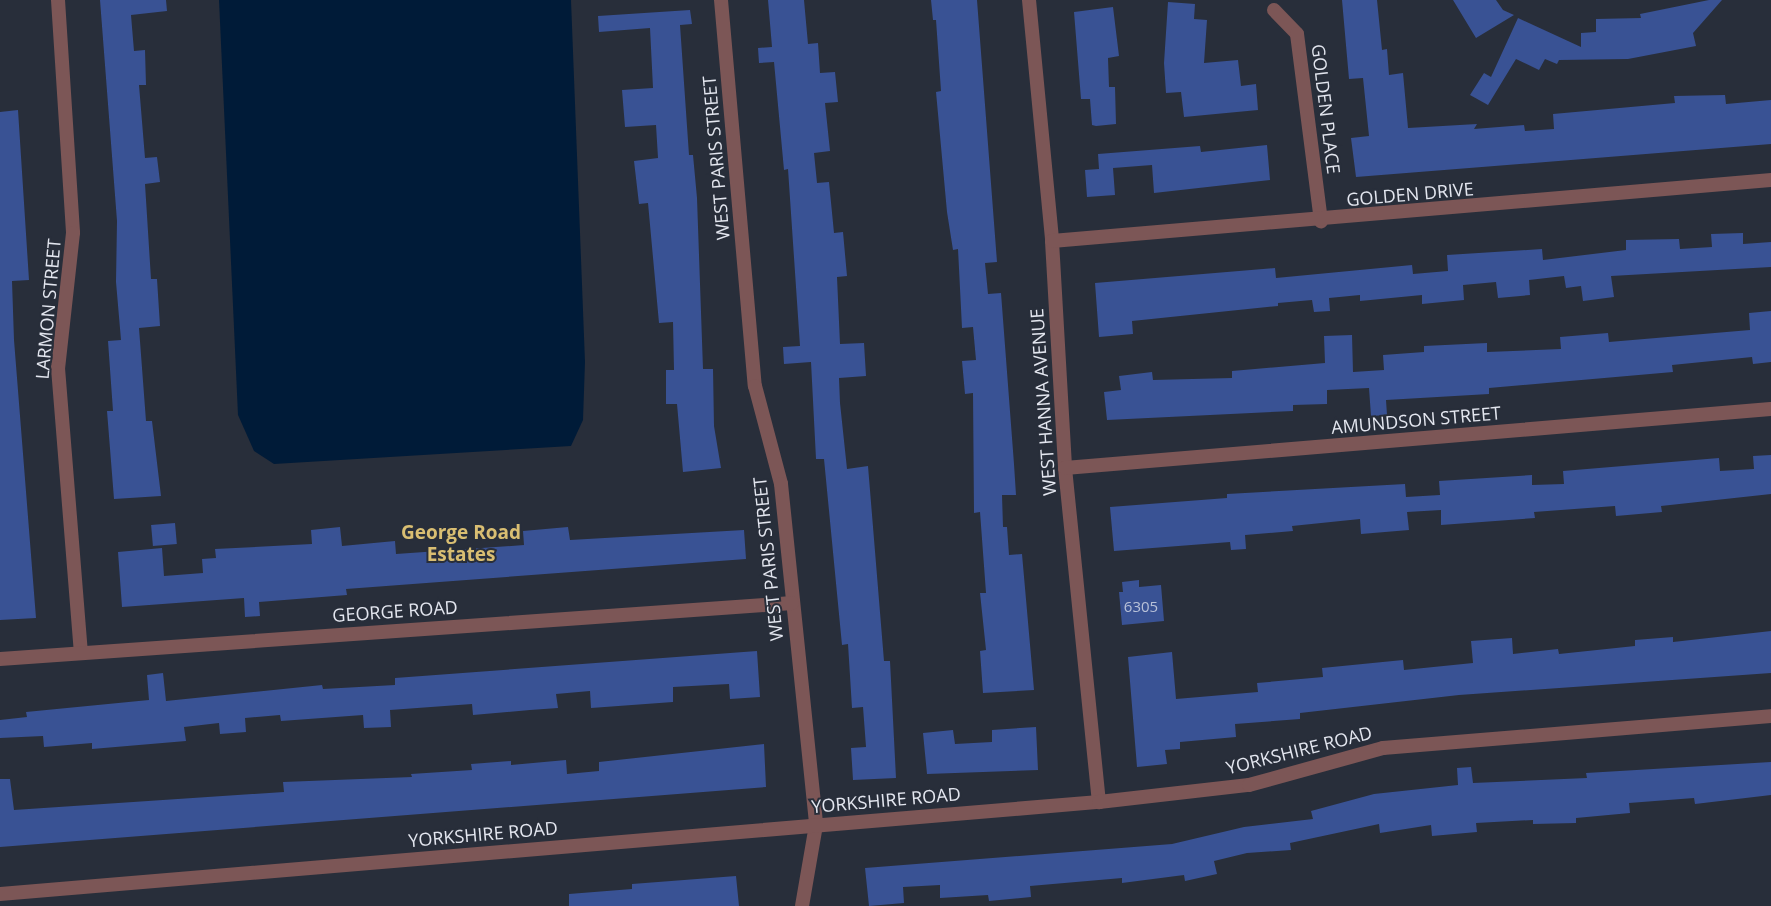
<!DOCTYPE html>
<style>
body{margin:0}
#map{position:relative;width:1771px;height:906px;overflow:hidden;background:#282e3a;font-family:"Open Sans",sans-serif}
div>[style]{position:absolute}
.water>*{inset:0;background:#001b38}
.building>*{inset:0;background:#395294;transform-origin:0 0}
.minor>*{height:14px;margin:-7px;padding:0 7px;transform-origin:7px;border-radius:7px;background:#7c5656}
span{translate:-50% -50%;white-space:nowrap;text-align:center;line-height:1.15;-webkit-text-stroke:4px #282e3a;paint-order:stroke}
.number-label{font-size:15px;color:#b8c1d8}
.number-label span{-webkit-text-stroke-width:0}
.street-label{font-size:18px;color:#e3e6ef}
.neighbourhood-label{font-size:19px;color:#d9be72;font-weight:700}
</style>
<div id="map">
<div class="water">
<i style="clip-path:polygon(219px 0,571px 0,585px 362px,583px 420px,571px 446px,274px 464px,254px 451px,238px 415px)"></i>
</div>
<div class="building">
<i style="clip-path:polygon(100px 0,166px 0,167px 11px,131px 15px,134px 51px,145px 50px,146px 85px,139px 85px,145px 158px,157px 157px,160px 182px,145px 184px,151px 279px,157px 279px,160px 326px,139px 328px,146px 421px,152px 421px,161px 496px,114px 499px,107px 411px,113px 411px,108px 341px,121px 340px,116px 282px,117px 221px)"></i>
<i style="clip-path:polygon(768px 0,804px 0,808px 44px,818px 43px,820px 73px,835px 72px,838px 102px,825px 103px,830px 151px,814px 153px,817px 183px,829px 182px,834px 233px,843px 232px,847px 276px,837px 277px,840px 344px,864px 343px,866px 376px,839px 378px,840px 403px,847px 469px,868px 466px,884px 661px,890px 661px,896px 778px,853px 780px,851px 748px,866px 747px,863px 707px,852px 708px,848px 644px,842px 645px,824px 459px,816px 459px,811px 362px,784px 364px,783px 347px,800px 346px,788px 169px,784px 170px,774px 62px,759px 63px,758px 48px,772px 47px)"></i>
<i style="clip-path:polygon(931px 0,977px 0,997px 262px,985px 263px,988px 294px,1001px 293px,1014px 464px,1016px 495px,1002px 495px,1003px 527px,1007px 527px,1009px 555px,1022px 554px,1034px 690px,983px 693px,980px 651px,986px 650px,980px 593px,986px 593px,980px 512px,974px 513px,973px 393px,965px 394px,962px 361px,976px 360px,973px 327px,962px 328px,958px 249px,953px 250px,947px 212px,936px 92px,941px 91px,936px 20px,933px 20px)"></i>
<i style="clip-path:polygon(1342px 0,1377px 0,1382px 50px,1387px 49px,1389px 75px,1403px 73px,1408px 128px,1477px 124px,1474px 129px,1524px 125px,1525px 131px,1554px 129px,1553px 114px,1675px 103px,1674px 96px,1725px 95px,1726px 104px,1771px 100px,1771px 144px,1356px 177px,1351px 138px,1369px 136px,1363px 78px,1349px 79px)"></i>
<i style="clip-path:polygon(1453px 0,1496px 0,1503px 10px,1514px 15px,1476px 38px)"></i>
<i style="clip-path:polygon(1709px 0,1722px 0,1693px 33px,1696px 46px,1628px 59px,1559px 60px,1557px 64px,1545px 59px,1539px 70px,1516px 59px,1488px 105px,1470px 95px,1484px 73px,1491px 77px,1518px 18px,1581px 47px,1581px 33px,1596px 32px,1596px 19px,1641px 18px,1640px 14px)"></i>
<i style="clip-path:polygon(1168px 2px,1195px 4px,1194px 19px,1207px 20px,1204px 63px,1238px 60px,1241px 86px,1256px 84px,1258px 110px,1184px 117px,1181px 92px,1166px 93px,1164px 63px)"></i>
<i style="clip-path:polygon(1113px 7px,1119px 56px,1108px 58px,1109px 87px,1115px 87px,1116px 124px,1096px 126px,1092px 125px,1090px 99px,1081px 99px,1074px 12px)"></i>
<i style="clip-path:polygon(690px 10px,692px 24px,680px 25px,689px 155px,693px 155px,697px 198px,703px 369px,713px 369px,714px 426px,721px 468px,683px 472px,677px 404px,666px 404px,666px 370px,674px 370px,673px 322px,659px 323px,648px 203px,639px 204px,634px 161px,658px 158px,656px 125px,625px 127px,622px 90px,653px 88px,650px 28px,599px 32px,598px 16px)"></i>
<i style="clip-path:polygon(18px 110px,29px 280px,12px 281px,14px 340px,36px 618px,0 620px,0 112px)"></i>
<i style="clip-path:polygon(1267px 145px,1270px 180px,1154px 193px,1152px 165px,1113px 168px,1115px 195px,1087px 197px,1085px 170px,1099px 169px,1098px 154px,1200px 146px,1201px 152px)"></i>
<i style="clip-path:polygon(1743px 233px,1743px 244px,1771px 242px,1771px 267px,1611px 276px,1614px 297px,1583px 301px,1581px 286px,1566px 288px,1564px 276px,1529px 280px,1530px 295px,1498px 298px,1496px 282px,1463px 285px,1464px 300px,1422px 304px,1422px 295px,1360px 301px,1360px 295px,1329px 298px,1330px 311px,1314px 312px,1312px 300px,1278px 303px,1278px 306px,1132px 321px,1133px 334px,1099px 337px,1095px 283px,1275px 268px,1276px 278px,1412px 265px,1413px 274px,1448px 271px,1447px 255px,1542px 249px,1543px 260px,1626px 250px,1626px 240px,1679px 239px,1680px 249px,1712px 247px,1711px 234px)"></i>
<i style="clip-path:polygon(1771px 311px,1771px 362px,1753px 364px,1752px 357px,1672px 365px,1673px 372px,1489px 388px,1489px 394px,1386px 400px,1387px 415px,1371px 416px,1369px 388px,1327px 390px,1327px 404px,1293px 405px,1293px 411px,1107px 420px,1104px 392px,1121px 390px,1119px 376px,1152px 372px,1153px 380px,1232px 378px,1232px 371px,1325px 363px,1324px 336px,1352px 335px,1353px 372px,1384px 370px,1383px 355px,1424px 352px,1424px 346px,1487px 343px,1487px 352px,1561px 349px,1560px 337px,1608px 333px,1609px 342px,1750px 330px,1749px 313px)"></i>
<i style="clip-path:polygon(1771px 455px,1771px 494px,1661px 506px,1662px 512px,1616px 516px,1615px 506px,1534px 512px,1535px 518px,1441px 525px,1441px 510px,1407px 512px,1409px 530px,1361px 534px,1360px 519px,1292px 526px,1293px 531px,1245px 535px,1246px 549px,1231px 550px,1230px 542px,1114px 551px,1110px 507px,1227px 498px,1227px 494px,1405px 484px,1406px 497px,1440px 495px,1439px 481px,1532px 475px,1532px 485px,1564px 484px,1563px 471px,1719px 458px,1720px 471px,1754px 469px,1753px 456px)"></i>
<i style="left:175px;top:523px;width:21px;height:24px;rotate:85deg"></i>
<i style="clip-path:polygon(340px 527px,342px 546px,395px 541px,396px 554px,524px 545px,523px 531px,568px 527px,570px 540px,744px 530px,746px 559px,346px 589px,347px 595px,259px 602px,260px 616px,245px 617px,244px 598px,122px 607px,118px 552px,162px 548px,164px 576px,203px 573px,202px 559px,216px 558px,215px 549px,312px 544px,311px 530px)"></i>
<i style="clip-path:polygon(1139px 580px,1139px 587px,1161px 585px,1164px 621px,1122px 625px,1119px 592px,1123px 592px,1122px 582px)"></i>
<i style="clip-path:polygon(1771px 631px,1771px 673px,1459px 695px,1300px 713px,1300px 719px,1235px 724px,1236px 737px,1180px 742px,1180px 749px,1165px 750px,1167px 764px,1137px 767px,1128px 657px,1172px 652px,1176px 699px,1258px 692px,1257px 683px,1323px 677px,1322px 668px,1403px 660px,1404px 670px,1473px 663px,1471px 641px,1512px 638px,1513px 654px,1558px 649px,1559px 654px,1635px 646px,1635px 640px,1673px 637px,1673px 642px)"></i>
<i style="clip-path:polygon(757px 651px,760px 697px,730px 699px,729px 684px,673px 687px,673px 702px,591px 708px,590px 691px,556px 694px,558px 708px,530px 710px,473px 715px,472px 704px,390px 710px,391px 727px,364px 728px,363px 715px,281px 721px,280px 715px,245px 718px,246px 732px,220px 734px,219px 723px,184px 727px,186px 741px,92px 749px,92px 743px,44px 747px,43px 736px,0 738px,0 720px,27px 717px,26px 712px,149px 700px,147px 675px,163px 673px,166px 701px,322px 685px,323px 689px,395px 685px,395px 678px)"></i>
<i style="clip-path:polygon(1036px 727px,1038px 770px,927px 774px,923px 733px,953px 730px,955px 744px,992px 742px,992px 730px)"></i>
<i style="clip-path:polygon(764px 744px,766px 787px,0 847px,0 779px,10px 779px,14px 810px,284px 792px,283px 782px,412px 777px,411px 774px,472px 770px,471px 764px,511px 761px,511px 765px,566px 760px,567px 774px,599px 771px,599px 762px)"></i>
<i style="clip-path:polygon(1771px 762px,1771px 795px,1695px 804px,1694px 798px,1629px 803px,1630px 813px,1576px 818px,1576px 823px,1533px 824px,1533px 820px,1476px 823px,1477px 832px,1432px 836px,1431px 825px,1380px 833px,1379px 824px,1290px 843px,1291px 850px,1247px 853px,1214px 861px,1217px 874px,1185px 881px,1184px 875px,1122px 883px,1122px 878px,1030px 886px,1031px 897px,989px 901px,988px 895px,940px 898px,940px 885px,903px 887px,904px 903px,869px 906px,865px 868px,1172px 844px,1244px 827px,1313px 819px,1311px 811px,1374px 794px,1458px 785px,1457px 768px,1471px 767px,1473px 783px,1587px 778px,1586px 773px)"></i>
<i style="clip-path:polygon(736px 876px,739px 906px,569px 906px,569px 894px,632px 889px,632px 884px)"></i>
</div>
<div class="minor">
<i style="left:58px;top:0;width:233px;rotate:86.3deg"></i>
<i style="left:73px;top:233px;width:136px;rotate:96.3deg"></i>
<i style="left:58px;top:368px;width:285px;rotate:85.4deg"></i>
<i style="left:721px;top:0;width:387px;rotate:85deg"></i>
<i style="left:755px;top:386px;width:101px;rotate:75.1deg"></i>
<i style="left:781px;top:484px;width:343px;rotate:84.1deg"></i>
<i style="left:816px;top:825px;width:82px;rotate:99.8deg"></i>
<i style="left:1029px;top:0;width:242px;rotate:84.5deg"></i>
<i style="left:1052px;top:241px;width:227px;rotate:86.7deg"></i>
<i style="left:1065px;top:468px;width:336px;rotate:84.2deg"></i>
<i style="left:1274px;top:10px;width:33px;rotate:46deg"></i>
<i style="left:1297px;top:34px;width:189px;rotate:82.7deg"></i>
<i style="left:1052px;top:241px;width:722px;rotate:-4.85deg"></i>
<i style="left:1065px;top:468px;width:708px;rotate:-4.78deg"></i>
<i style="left:0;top:659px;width:794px;rotate:-4.04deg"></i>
<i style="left:0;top:894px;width:1103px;rotate:-4.79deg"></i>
<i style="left:1099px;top:802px;width:151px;rotate:-6.5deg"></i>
<i style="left:1249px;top:785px;width:139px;rotate:-15.4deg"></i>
<i style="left:1383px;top:748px;width:389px;rotate:-4.7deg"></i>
</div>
<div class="number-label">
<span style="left:1141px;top:607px">6305</span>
</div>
<div class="street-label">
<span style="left:1326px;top:109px;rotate:83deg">GOLDEN PLACE</span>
<span style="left:716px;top:158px;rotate:-95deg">WEST PARIS STREET</span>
<span style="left:1410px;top:194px;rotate:-5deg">GOLDEN DRIVE</span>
<span style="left:48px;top:309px;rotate:-85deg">LARMON STREET</span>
<span style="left:1043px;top:402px;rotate:-94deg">WEST HANNA AVENUE</span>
<span style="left:1416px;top:420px;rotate:-5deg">AMUNDSON STREET</span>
<span style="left:768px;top:559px;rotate:-96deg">WEST PARIS STREET</span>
<span style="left:395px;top:611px;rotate:-4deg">GEORGE ROAD</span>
<span style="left:1299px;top:750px;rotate:-14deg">YORKSHIRE ROAD</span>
<span style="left:886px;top:800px;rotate:-5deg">YORKSHIRE ROAD</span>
<span style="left:483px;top:834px;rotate:-5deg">YORKSHIRE ROAD</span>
</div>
<div class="neighbourhood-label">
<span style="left:461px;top:544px">George Road<br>Estates</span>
</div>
</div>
